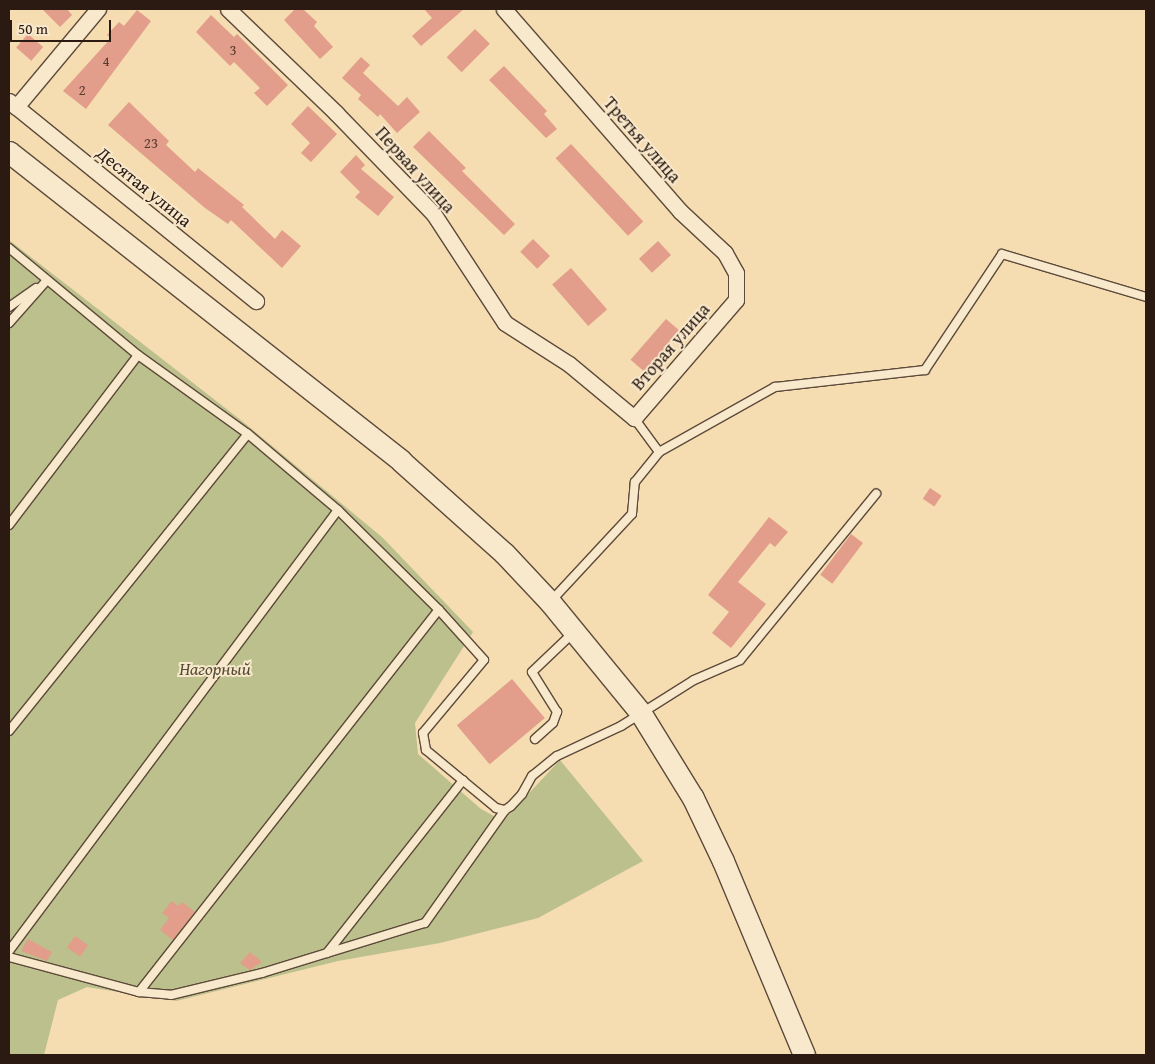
<!DOCTYPE html>
<meta charset="utf-8">
<style>
body{margin:0}
#map{position:relative;width:1155px;height:1064px;overflow:hidden;background:#f5dcb1;font-family:"Gentium Book Plus",serif}
div>[style]{position:absolute}
.green>*{inset:0;background:#bbc08c}
.building>*{inset:0;background:#e29e8a;transform-origin:0 0}
.roads{filter:drop-shadow(1px 0 #5d4a3a) drop-shadow(-1px 0 #5d4a3a) drop-shadow(0 1px #5d4a3a) drop-shadow(0 -1px #5d4a3a)}
.lane>*{height:8px;margin:-4px;padding:0 4px;transform-origin:4px;border-radius:4px;background:#f8e8cc}
.street>*{height:15px;margin:-7.5px;padding:0 7.5px;transform-origin:7.5px;border-radius:7.5px;background:#f8e8cc}
.secondary>*{height:21px;margin:-10.5px;padding:0 10.5px;transform-origin:10.5px;border-radius:10.5px;background:#f8e8cc}
span{translate:-50% -50%;white-space:nowrap;text-align:center;line-height:1.15;-webkit-text-stroke:4px #f8e8cc;paint-order:stroke}
.number-label{font-size:15px;color:#583b30}
.number-label span{-webkit-text-stroke-width:0}
.street-label{font-size:18px;color:#2a1a12}
.park-label{font-size:18px;color:#564c37;font-style:italic}
.frame{position:absolute;inset:0;border:10px solid #2a1a12;pointer-events:none}
.scale{position:absolute;left:10px;top:20px;width:101px;height:22px;box-sizing:border-box;border:2px solid #2a1a12;border-top:0;padding-left:6px;font-size:15px;line-height:18px;white-space:nowrap;color:#2a1a12;-webkit-text-stroke:4px #f8e8cc;paint-order:stroke}
</style>
<div id="map">
<div class="green">
<i style="clip-path:polygon(9px 240px,242px 421px,383px 538px,473px 632px,415px 723px,418px 754px,481px 809px,503px 821px,560px 760px,643px 861px,538px 918px,440px 943px,338px 961px,176px 1001px,87px 987px,58px 1000px,44px 1055px,9px 1055px)"></i>
</div>
<div class="building">
<i style="clip-path:polygon(42px 9px,67px 9px,72px 15px,60px 27px)"></i>
<i style="clip-path:polygon(295px 9px,303px 9px,317px 22px,314px 26px,333px 47px,320px 59px,284px 20px)"></i>
<i style="clip-path:polygon(424px 9px,464px 9px,421px 46px,412px 36px,432px 18px)"></i>
<i style="clip-path:polygon(137px 10px,151px 21px,86px 109px,63px 91px,111px 38px,107px 35px,119px 22px,124px 26px)"></i>
<i style="clip-path:polygon(211px 15px,234px 37px,237px 34px,288px 85px,267px 106px,254px 93px,260px 88px,234px 62px,230px 66px,196px 32px)"></i>
<i style="left:475px;top:29px;width:21px;height:40px;rotate:45deg"></i>
<i style="left:28px;top:34px;width:20px;height:18px;rotate:41deg"></i>
<i style="clip-path:polygon(361px 57px,370px 65px,363px 73px,398px 106px,407px 97px,420px 112px,397px 133px,380px 114px,378px 117px,358px 99px,361px 95px,342px 78px)"></i>
<i style="clip-path:polygon(504px 66px,547px 111px,544px 114px,557px 129px,546px 138px,489px 80px)"></i>
<i style="clip-path:polygon(129px 102px,169px 141px,166px 145px,195px 172px,198px 168px,244px 205px,242px 207px,275px 239px,282px 230px,301px 246px,282px 268px,231px 220px,228px 224px,205px 208px,108px 125px)"></i>
<i style="clip-path:polygon(308px 106px,337px 134px,311px 162px,301px 153px,310px 143px,291px 124px)"></i>
<i style="clip-path:polygon(429px 131px,466px 168px,462px 171px,515px 224px,504px 235px,413px 147px)"></i>
<i style="left:571px;top:144px;width:106px;height:21px;rotate:47deg"></i>
<i style="clip-path:polygon(356px 155px,365px 165px,361px 169px,394px 197px,378px 216px,355px 197px,360px 192px,340px 172px)"></i>
<i style="left:533px;top:239px;width:24px;height:18px;rotate:45deg"></i>
<i style="left:658px;top:241px;width:19px;height:26px;rotate:47deg"></i>
<i style="left:571px;top:268px;width:55px;height:25px;rotate:49deg"></i>
<i style="left:666px;top:319px;width:18px;height:54px;rotate:41deg"></i>
<i style="left:930px;top:488px;width:14px;height:13px;rotate:34deg"></i>
<i style="clip-path:polygon(769px 517px,788px 532px,775px 547px,770px 543px,738px 582px,766px 604px,731px 648px,712px 633px,729px 612px,708px 595px)"></i>
<i style="left:851px;top:534px;width:15px;height:51px;rotate:37deg"></i>
<i style="left:512px;top:679px;width:51px;height:72px;rotate:50deg"></i>
<i style="clip-path:polygon(172px 901px,178px 906px,182px 902px,195px 912px,173px 940px,160px 930px,169px 918px,162px 913px)"></i>
<i style="left:75px;top:936px;width:16px;height:14px;rotate:35deg"></i>
<i style="clip-path:polygon(28px 939px,52px 952px,47px 961px,21px 951px)"></i>
<i style="clip-path:polygon(250px 952px,262px 962px,250px 970px,240px 963px)"></i>
</div>
<div class="roads">
<div class="lane">
<i style="left:9px;top:248px;width:168px;rotate:39.7deg"></i>
<i style="left:138px;top:355px;width:135px;rotate:35.7deg"></i>
<i style="left:248px;top:434px;width:118px;rotate:40.2deg"></i>
<i style="left:338px;top:510px;width:142px;rotate:44.7deg"></i>
<i style="left:439px;top:610px;width:67px;rotate:48deg"></i>
<i style="left:484px;top:660px;width:95px;rotate:129.9deg"></i>
<i style="left:423px;top:733px;width:17px;rotate:80deg"></i>
<i style="left:426px;top:750px;width:91px;rotate:39.6deg"></i>
<i style="left:496px;top:808px;width:9px;rotate:13deg"></i>
<i style="left:505px;top:810px;width:7px;rotate:-34deg"></i>
<i style="left:511px;top:806px;width:16px;rotate:-47deg"></i>
<i style="left:522px;top:794px;width:21px;rotate:-61deg"></i>
<i style="left:532px;top:776px;width:32px;rotate:-39deg"></i>
<i style="left:557px;top:756px;width:71px;rotate:-25.1deg"></i>
<i style="left:621px;top:726px;width:86px;rotate:-32.2deg"></i>
<i style="left:694px;top:680px;width:50px;rotate:-23.5deg"></i>
<i style="left:740px;top:660px;width:215px;rotate:-50.7deg"></i>
<i style="left:9px;top:307px;width:33px;rotate:-35deg"></i>
<i style="left:9px;top:323px;width:57px;rotate:-48.5deg"></i>
<i style="left:659px;top:452px;width:133px;rotate:-29.3deg"></i>
<i style="left:775px;top:387px;width:151px;rotate:-6.5deg"></i>
<i style="left:925px;top:370px;width:139px;rotate:-56.4deg"></i>
<i style="left:1002px;top:254px;width:150px;rotate:16.6deg"></i>
<i style="left:9px;top:525px;width:213px;rotate:-52.8deg"></i>
<i style="left:552px;top:600px;width:117px;rotate:-47.1deg"></i>
<i style="left:632px;top:514px;width:32px;rotate:-85deg"></i>
<i style="left:635px;top:482px;width:38px;rotate:-51deg"></i>
<i style="left:659px;top:452px;width:42px;rotate:-126.3deg"></i>
<i style="left:9px;top:731px;width:381px;rotate:-51.2deg"></i>
<i style="left:535px;top:739px;width:24px;rotate:-42deg"></i>
<i style="left:553px;top:723px;width:12px;rotate:-70deg"></i>
<i style="left:557px;top:712px;width:47px;rotate:-122deg"></i>
<i style="left:532px;top:672px;width:58px;rotate:-43.6deg"></i>
<i style="left:9px;top:951px;width:550px;rotate:-53.28deg"></i>
<i style="left:327px;top:953px;width:220px;rotate:-51.8deg"></i>
<i style="left:9px;top:957px;width:135px;rotate:15.1deg"></i>
<i style="left:139px;top:992px;width:486px;rotate:-51.9deg"></i>
<i style="left:139px;top:992px;width:32px;rotate:5deg"></i>
<i style="left:171px;top:995px;width:94px;rotate:-13.6deg"></i>
<i style="left:262px;top:973px;width:170px;rotate:-17.1deg"></i>
<i style="left:425px;top:923px;width:138px;rotate:-54.7deg"></i>
</div>
<div class="street">
<i style="left:228px;top:9px;width:150px;rotate:43.9deg"></i>
<i style="left:336px;top:113px;width:139px;rotate:45.9deg"></i>
<i style="left:433px;top:213px;width:131px;rotate:56.8deg"></i>
<i style="left:505px;top:323px;width:76px;rotate:32.6deg"></i>
<i style="left:569px;top:364px;width:85px;rotate:39.7deg"></i>
<i style="left:634px;top:418px;width:156px;rotate:-49.2deg"></i>
<i style="left:736px;top:300px;width:27px;rotate:-90deg"></i>
<i style="left:736px;top:273px;width:23px;rotate:-119deg"></i>
<i style="left:725px;top:253px;width:62px;rotate:-137deg"></i>
<i style="left:680px;top:211px;width:268px;rotate:-131.1deg"></i>
<i style="left:9px;top:101px;width:318px;rotate:39deg"></i>
<i style="left:16px;top:107px;width:128px;rotate:-50.1deg"></i>
</div>
<div class="secondary">
<i style="left:9px;top:152px;width:499px;rotate:38.2deg"></i>
<i style="left:401px;top:461px;width:138px;rotate:41.8deg"></i>
<i style="left:504px;top:553px;width:67px;rotate:46.8deg"></i>
<i style="left:550px;top:602px;width:142px;rotate:50.7deg"></i>
<i style="left:640px;top:712px;width:101px;rotate:58.4deg"></i>
<i style="left:693px;top:798px;width:70px;rotate:64.5deg"></i>
<i style="left:723px;top:861px;width:210px;rotate:67.3deg"></i>
</div>
</div>
<div class="number-label">
<span style="left:233px;top:50px">3</span>
<span style="left:106px;top:61px">4</span>
<span style="left:82px;top:90px">2</span>
<span style="left:151px;top:143px">23</span>
</div>
<div class="street-label">
<span style="left:642px;top:140px;rotate:49deg">Третья улица</span>
<span style="left:415px;top:170px;rotate:48deg">Первая улица</span>
<span style="left:144px;top:187px;rotate:39deg">Десятая улица</span>
<span style="left:671px;top:347px;rotate:-49deg">Вторая улица</span>
</div>
<div class="park-label">
<span style="left:215px;top:669px">Нагорный</span>
</div>
<div class="frame"></div>
<div class="scale">50 m</div>
</div>
